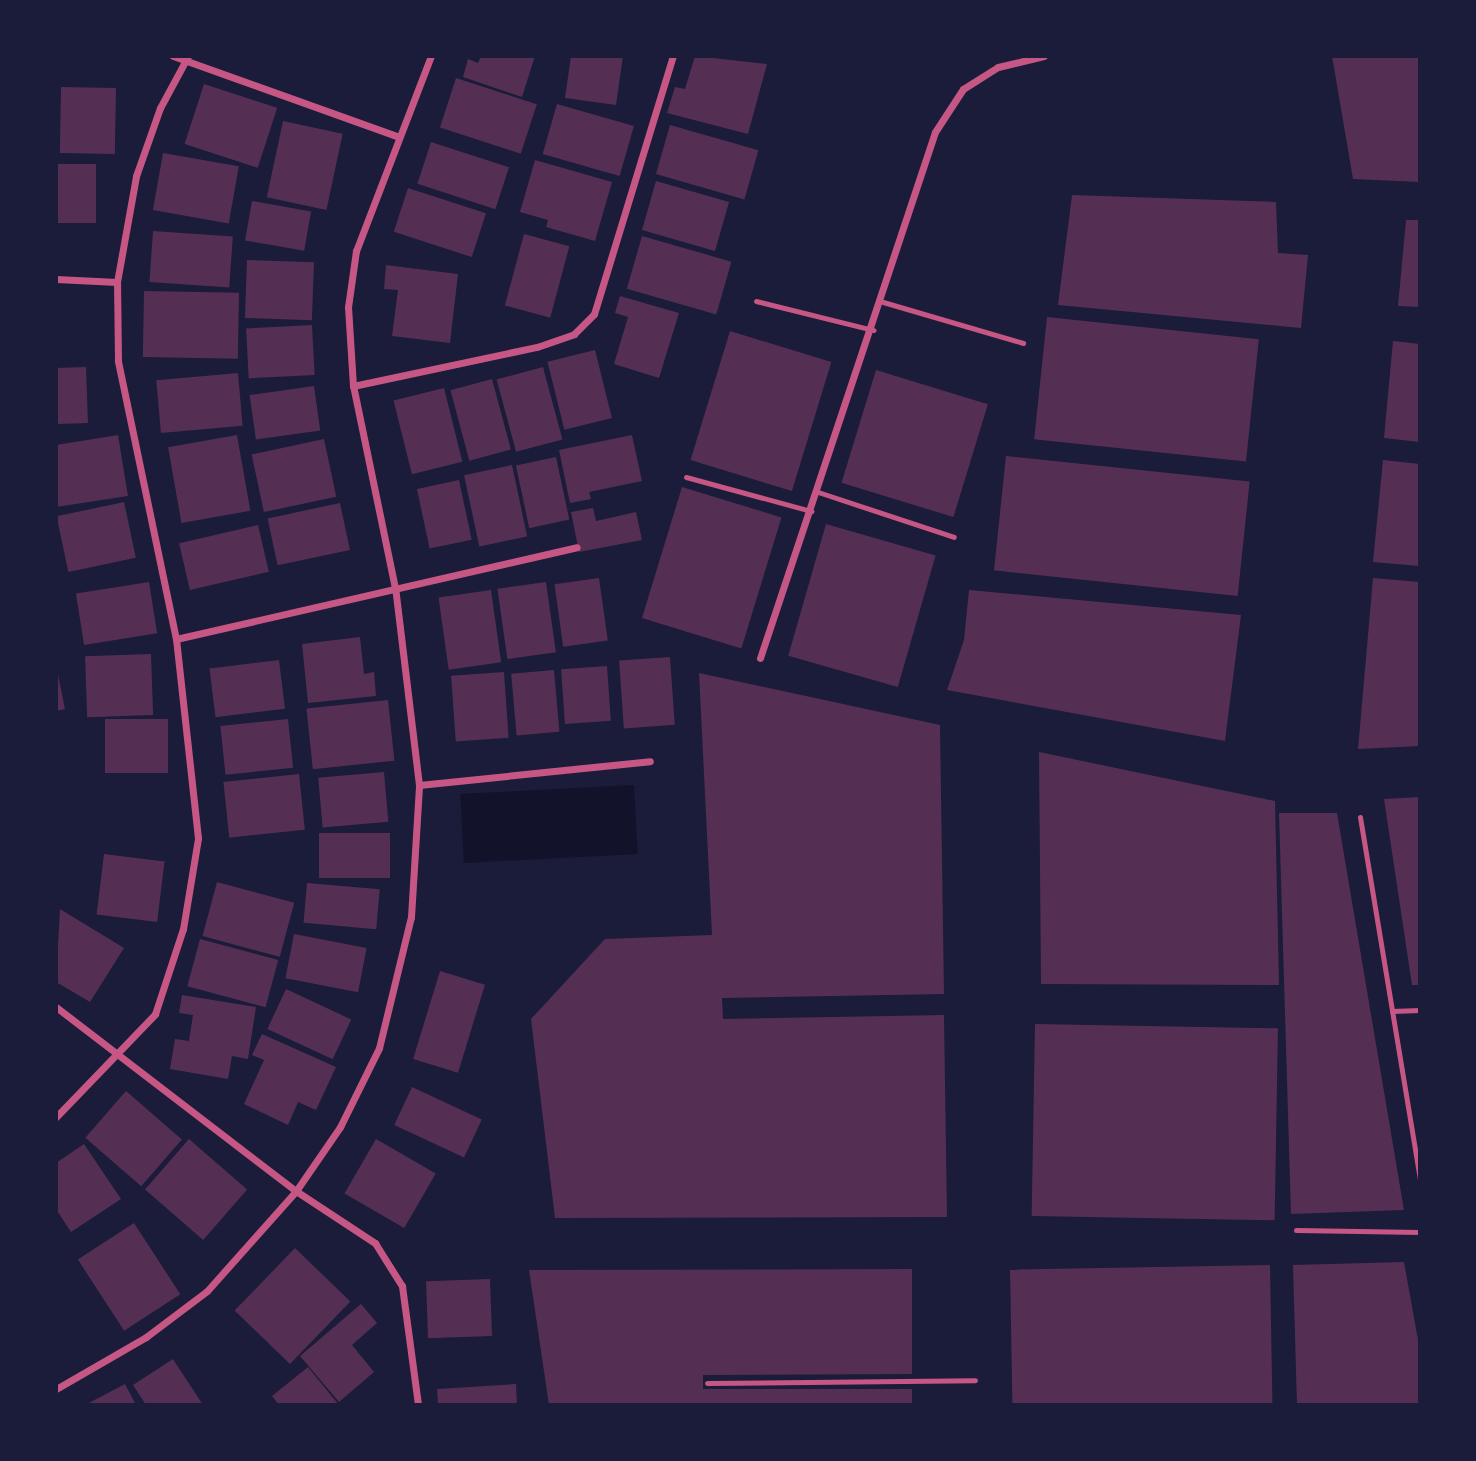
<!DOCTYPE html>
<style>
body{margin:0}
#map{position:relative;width:1476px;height:1461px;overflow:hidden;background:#1b1b3a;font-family:"Alegreya Sans",sans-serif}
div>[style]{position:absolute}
.water>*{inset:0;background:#12122b;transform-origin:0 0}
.building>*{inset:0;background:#542f53;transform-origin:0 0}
.service>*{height:5px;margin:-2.5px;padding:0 2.5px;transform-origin:2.5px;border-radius:2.5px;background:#c65784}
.minor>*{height:7px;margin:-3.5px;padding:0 3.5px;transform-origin:3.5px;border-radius:3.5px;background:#c65784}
span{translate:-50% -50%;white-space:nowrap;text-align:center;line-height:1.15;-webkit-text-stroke:5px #1b1b3a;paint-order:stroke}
.frame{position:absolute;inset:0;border:58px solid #1b1b3a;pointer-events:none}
</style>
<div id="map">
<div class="water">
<i style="left:634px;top:785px;width:69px;height:174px;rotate:87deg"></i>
</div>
<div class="building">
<i style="clip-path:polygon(481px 56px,535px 56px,522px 97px,463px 77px,468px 59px,478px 63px)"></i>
<i style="clip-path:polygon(571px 56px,623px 56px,616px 105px,565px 98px)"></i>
<i style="clip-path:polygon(695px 56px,767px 64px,748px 134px,667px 113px,675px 87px,685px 89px)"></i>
<i style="clip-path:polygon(1332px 56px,1420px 56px,1420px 182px,1353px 179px)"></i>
<i style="left:456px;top:78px;width:85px;height:52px;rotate:18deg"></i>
<i style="left:204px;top:84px;width:77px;height:63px;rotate:18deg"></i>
<i style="left:61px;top:87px;width:55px;height:66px;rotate:1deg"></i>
<i style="left:557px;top:104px;width:80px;height:52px;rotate:16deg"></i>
<i style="left:283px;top:121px;width:61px;height:78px;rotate:12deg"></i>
<i style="left:670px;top:125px;width:92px;height:51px;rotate:16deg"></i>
<i style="left:431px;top:142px;width:82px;height:44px;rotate:18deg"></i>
<i style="left:163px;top:153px;width:77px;height:58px;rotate:10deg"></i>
<i style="clip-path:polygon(535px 160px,612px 182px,595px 241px,546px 227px,548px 220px,520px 212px)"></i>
<i style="left:56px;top:164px;width:40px;height:59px"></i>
<i style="left:656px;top:181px;width:76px;height:51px;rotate:16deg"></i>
<i style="left:408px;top:188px;width:82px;height:46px;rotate:18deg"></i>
<i style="clip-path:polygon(1072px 195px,1276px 202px,1278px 253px,1308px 255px,1301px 328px,1058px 305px)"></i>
<i style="left:252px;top:201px;width:60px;height:40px;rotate:10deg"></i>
<i style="clip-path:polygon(1406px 220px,1420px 220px,1420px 307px,1398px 306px)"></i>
<i style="left:153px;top:231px;width:80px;height:51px;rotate:4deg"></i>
<i style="left:524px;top:234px;width:47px;height:74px;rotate:15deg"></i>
<i style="left:642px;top:236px;width:93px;height:55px;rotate:16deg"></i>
<i style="left:247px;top:260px;width:67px;height:58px;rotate:2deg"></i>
<i style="clip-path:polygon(386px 265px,458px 274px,450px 343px,392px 336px,398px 290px,384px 289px)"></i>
<i style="left:144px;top:291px;width:95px;height:66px;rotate:1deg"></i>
<i style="clip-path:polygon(620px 296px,679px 313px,659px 378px,614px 364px,628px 317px,615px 313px)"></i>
<i style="left:1047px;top:317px;width:213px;height:123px;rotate:6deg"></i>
<i style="left:312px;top:325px;width:50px;height:66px;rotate:87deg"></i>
<i style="left:730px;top:331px;width:106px;height:135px;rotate:17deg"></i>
<i style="clip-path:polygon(1393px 341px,1420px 344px,1420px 442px,1384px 438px)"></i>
<i style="left:595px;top:350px;width:70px;height:49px;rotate:76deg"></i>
<i style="left:86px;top:367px;width:56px;height:30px;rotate:88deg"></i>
<i style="left:543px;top:367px;width:75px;height:48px;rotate:75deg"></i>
<i style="left:876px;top:370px;width:117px;height:118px;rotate:17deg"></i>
<i style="left:238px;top:373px;width:53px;height:82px;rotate:85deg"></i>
<i style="left:492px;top:379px;width:73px;height:43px;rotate:75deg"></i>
<i style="left:314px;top:386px;width:45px;height:65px;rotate:82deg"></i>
<i style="left:444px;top:388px;width:76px;height:52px;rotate:76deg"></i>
<i style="clip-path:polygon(118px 435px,128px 496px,56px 507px,56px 445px)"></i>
<i style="left:237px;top:435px;width:77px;height:70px;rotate:80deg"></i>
<i style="clip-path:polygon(632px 435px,642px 481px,589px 492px,591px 499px,570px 503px,559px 450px)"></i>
<i style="left:324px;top:439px;width:59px;height:74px;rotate:78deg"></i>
<i style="left:1006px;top:456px;width:245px;height:115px;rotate:6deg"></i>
<i style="left:556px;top:457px;width:64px;height:41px;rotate:78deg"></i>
<i style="clip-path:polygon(1383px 460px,1420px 464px,1420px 566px,1373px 562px)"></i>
<i style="left:512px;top:465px;width:73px;height:49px;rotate:78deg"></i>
<i style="left:459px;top:480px;width:61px;height:43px;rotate:78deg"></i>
<i style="left:682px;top:487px;width:104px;height:137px;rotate:17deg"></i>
<i style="left:124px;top:502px;width:57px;height:69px;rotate:78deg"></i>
<i style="left:340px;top:503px;width:48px;height:74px;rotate:78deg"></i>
<i style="clip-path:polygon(593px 508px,596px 521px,636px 512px,642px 540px,579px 552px,571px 512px)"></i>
<i style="left:826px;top:524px;width:114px;height:137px;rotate:16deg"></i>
<i style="left:258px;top:525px;width:48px;height:81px;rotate:77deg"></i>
<i style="left:599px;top:578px;width:63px;height:45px;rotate:82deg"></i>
<i style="clip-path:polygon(1373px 578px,1420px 582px,1420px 746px,1358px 749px)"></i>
<i style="left:149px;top:582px;width:52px;height:74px;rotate:81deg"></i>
<i style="left:546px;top:582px;width:71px;height:49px;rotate:82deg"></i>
<i style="left:491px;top:590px;width:73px;height:53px;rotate:82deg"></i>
<i style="clip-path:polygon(969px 590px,1241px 615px,1225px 741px,947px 690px,964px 640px)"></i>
<i style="clip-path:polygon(360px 637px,364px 674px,374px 672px,376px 696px,308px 703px,302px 644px)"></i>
<i style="left:151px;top:654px;width:61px;height:66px;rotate:88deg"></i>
<i style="left:670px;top:657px;width:68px;height:51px;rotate:86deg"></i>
<i style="left:279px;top:660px;width:49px;height:70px;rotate:83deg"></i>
<i style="clip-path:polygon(56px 665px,65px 709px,56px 711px)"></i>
<i style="left:607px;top:666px;width:55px;height:46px;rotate:86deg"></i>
<i style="left:554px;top:670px;width:62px;height:43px;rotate:85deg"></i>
<i style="left:504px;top:672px;width:66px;height:53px;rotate:86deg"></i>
<i style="clip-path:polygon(699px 673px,940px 725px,944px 994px,722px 998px,723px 1019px,944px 1015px,947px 1217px,555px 1218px,531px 1019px,605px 939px,712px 935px)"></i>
<i style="left:388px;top:700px;width:61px;height:82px;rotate:84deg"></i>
<i style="left:168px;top:719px;width:54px;height:63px;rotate:90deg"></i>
<i style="left:288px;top:719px;width:49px;height:68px;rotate:84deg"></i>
<i style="clip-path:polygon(1039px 752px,1275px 801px,1279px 985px,1041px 984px)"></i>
<i style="left:384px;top:772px;width:50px;height:66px;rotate:85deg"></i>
<i style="left:299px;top:774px;width:56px;height:76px;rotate:84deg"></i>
<i style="clip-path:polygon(1420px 797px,1420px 985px,1412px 985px,1384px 799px)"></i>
<i style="clip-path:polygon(1279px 813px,1337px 813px,1404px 1210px,1291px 1214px)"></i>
<i style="left:319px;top:833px;width:71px;height:45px"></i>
<i style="left:104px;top:854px;width:61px;height:61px;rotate:7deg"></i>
<i style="left:217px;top:882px;width:80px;height:56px;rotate:15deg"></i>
<i style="left:307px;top:883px;width:73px;height:40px;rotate:5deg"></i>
<i style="clip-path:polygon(60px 909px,124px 948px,90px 1002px,56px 982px)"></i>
<i style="left:294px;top:934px;width:74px;height:45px;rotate:11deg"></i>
<i style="left:200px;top:939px;width:81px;height:49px;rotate:15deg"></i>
<i style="left:440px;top:971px;width:47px;height:92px;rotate:17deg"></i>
<i style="left:286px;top:989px;width:72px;height:44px;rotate:25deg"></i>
<i style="clip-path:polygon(182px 995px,256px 1007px,248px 1059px,232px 1056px,228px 1079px,170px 1069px,175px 1039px,189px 1041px,193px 1015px,179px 1013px)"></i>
<i style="left:1035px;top:1024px;width:243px;height:192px;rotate:1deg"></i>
<i style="clip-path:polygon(262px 1034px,336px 1067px,316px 1110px,298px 1102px,288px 1125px,244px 1104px,264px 1060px,252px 1055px)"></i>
<i style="left:412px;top:1087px;width:77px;height:42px;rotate:25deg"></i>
<i style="left:126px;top:1091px;width:74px;height:62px;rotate:41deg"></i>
<i style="left:189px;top:1139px;width:77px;height:67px;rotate:41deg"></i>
<i style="left:376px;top:1139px;width:69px;height:63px;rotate:30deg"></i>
<i style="clip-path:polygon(84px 1144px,121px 1199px,71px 1232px,56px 1209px,56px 1163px)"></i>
<i style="left:134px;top:1223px;width:85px;height:67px;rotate:57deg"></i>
<i style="left:295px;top:1248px;width:77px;height:87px;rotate:44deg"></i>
<i style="clip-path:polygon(1404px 1262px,1420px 1351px,1420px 1405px,1297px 1405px,1293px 1265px)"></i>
<i style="left:1270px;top:1265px;width:140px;height:260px;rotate:89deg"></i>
<i style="clip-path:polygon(912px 1269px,912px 1374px,703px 1375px,703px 1389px,912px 1389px,912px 1405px,549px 1405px,529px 1270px)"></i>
<i style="left:490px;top:1279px;width:57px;height:64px;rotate:88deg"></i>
<i style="clip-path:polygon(361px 1304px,377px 1323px,352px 1345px,374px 1372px,339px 1402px,300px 1356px)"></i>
<i style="clip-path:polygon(173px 1359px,203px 1405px,146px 1405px,133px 1385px)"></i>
<i style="clip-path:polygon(308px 1367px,339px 1405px,279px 1405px,272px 1396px)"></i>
<i style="clip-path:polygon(125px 1384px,136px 1405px,85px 1405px)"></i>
<i style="clip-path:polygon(516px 1384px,517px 1405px,438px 1405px,437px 1389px)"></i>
</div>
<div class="service">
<i style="left:756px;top:301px;width:121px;rotate:13.9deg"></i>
<i style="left:883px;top:302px;width:146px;rotate:16.3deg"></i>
<i style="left:686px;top:477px;width:130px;rotate:15.2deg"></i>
<i style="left:818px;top:492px;width:143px;rotate:18.3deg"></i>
<i style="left:1360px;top:817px;width:367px;rotate:80.6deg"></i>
<i style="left:1392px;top:1011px;width:28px;rotate:-2deg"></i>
<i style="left:1296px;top:1230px;width:124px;rotate:0.9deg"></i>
<i style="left:707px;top:1383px;width:268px;rotate:-0.6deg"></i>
</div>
<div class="minor">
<i style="left:173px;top:56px;width:240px;rotate:19.7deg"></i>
<i style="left:56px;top:279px;width:61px;rotate:2.8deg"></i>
<i style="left:353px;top:386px;width:188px;rotate:-12deg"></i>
<i style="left:537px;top:347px;width:39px;rotate:-19deg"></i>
<i style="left:574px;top:334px;width:28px;rotate:-45deg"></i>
<i style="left:594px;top:314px;width:270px;rotate:-73deg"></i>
<i style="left:176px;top:639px;width:411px;rotate:-12.9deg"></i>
<i style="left:760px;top:658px;width:554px;rotate:-71.6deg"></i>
<i style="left:935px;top:132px;width:51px;rotate:-56.9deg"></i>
<i style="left:963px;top:89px;width:41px;rotate:-32.2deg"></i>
<i style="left:998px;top:67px;width:47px;rotate:-13.4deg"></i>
<i style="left:419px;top:785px;width:232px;rotate:-5.9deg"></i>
<i style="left:56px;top:1007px;width:302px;rotate:37.5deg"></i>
<i style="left:296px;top:1191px;width:95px;rotate:33.4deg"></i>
<i style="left:375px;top:1243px;width:51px;rotate:57.9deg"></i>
<i style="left:402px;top:1286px;width:120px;rotate:82.3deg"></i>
<i style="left:56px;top:1117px;width:143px;rotate:-46.1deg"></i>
<i style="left:155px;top:1014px;width:89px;rotate:-71.8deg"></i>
<i style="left:183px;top:929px;width:92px;rotate:-80.6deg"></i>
<i style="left:198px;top:838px;width:200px;rotate:-96.3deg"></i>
<i style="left:176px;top:639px;width:284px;rotate:-101.8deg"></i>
<i style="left:118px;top:361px;width:79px;rotate:-90.7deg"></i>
<i style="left:117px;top:282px;width:108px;rotate:-79.8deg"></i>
<i style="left:136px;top:176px;width:72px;rotate:-70.6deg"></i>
<i style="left:160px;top:108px;width:59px;rotate:-61.7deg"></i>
<i style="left:56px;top:1389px;width:104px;rotate:-30deg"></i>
<i style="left:146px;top:1337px;width:76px;rotate:-37deg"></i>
<i style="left:207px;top:1291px;width:134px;rotate:-48.3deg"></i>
<i style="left:296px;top:1191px;width:78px;rotate:-55.5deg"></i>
<i style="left:340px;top:1127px;width:88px;rotate:-63.7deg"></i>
<i style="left:379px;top:1048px;width:135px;rotate:-76.3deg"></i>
<i style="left:411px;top:917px;width:132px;rotate:-86.5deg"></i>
<i style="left:419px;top:785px;width:198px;rotate:-96.9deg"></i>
<i style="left:395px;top:588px;width:206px;rotate:-101.7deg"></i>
<i style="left:353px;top:386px;width:79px;rotate:-93.6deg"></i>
<i style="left:348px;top:307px;width:57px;rotate:-81.9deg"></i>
<i style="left:356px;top:251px;width:209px;rotate:-69deg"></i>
</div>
<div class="frame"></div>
</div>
